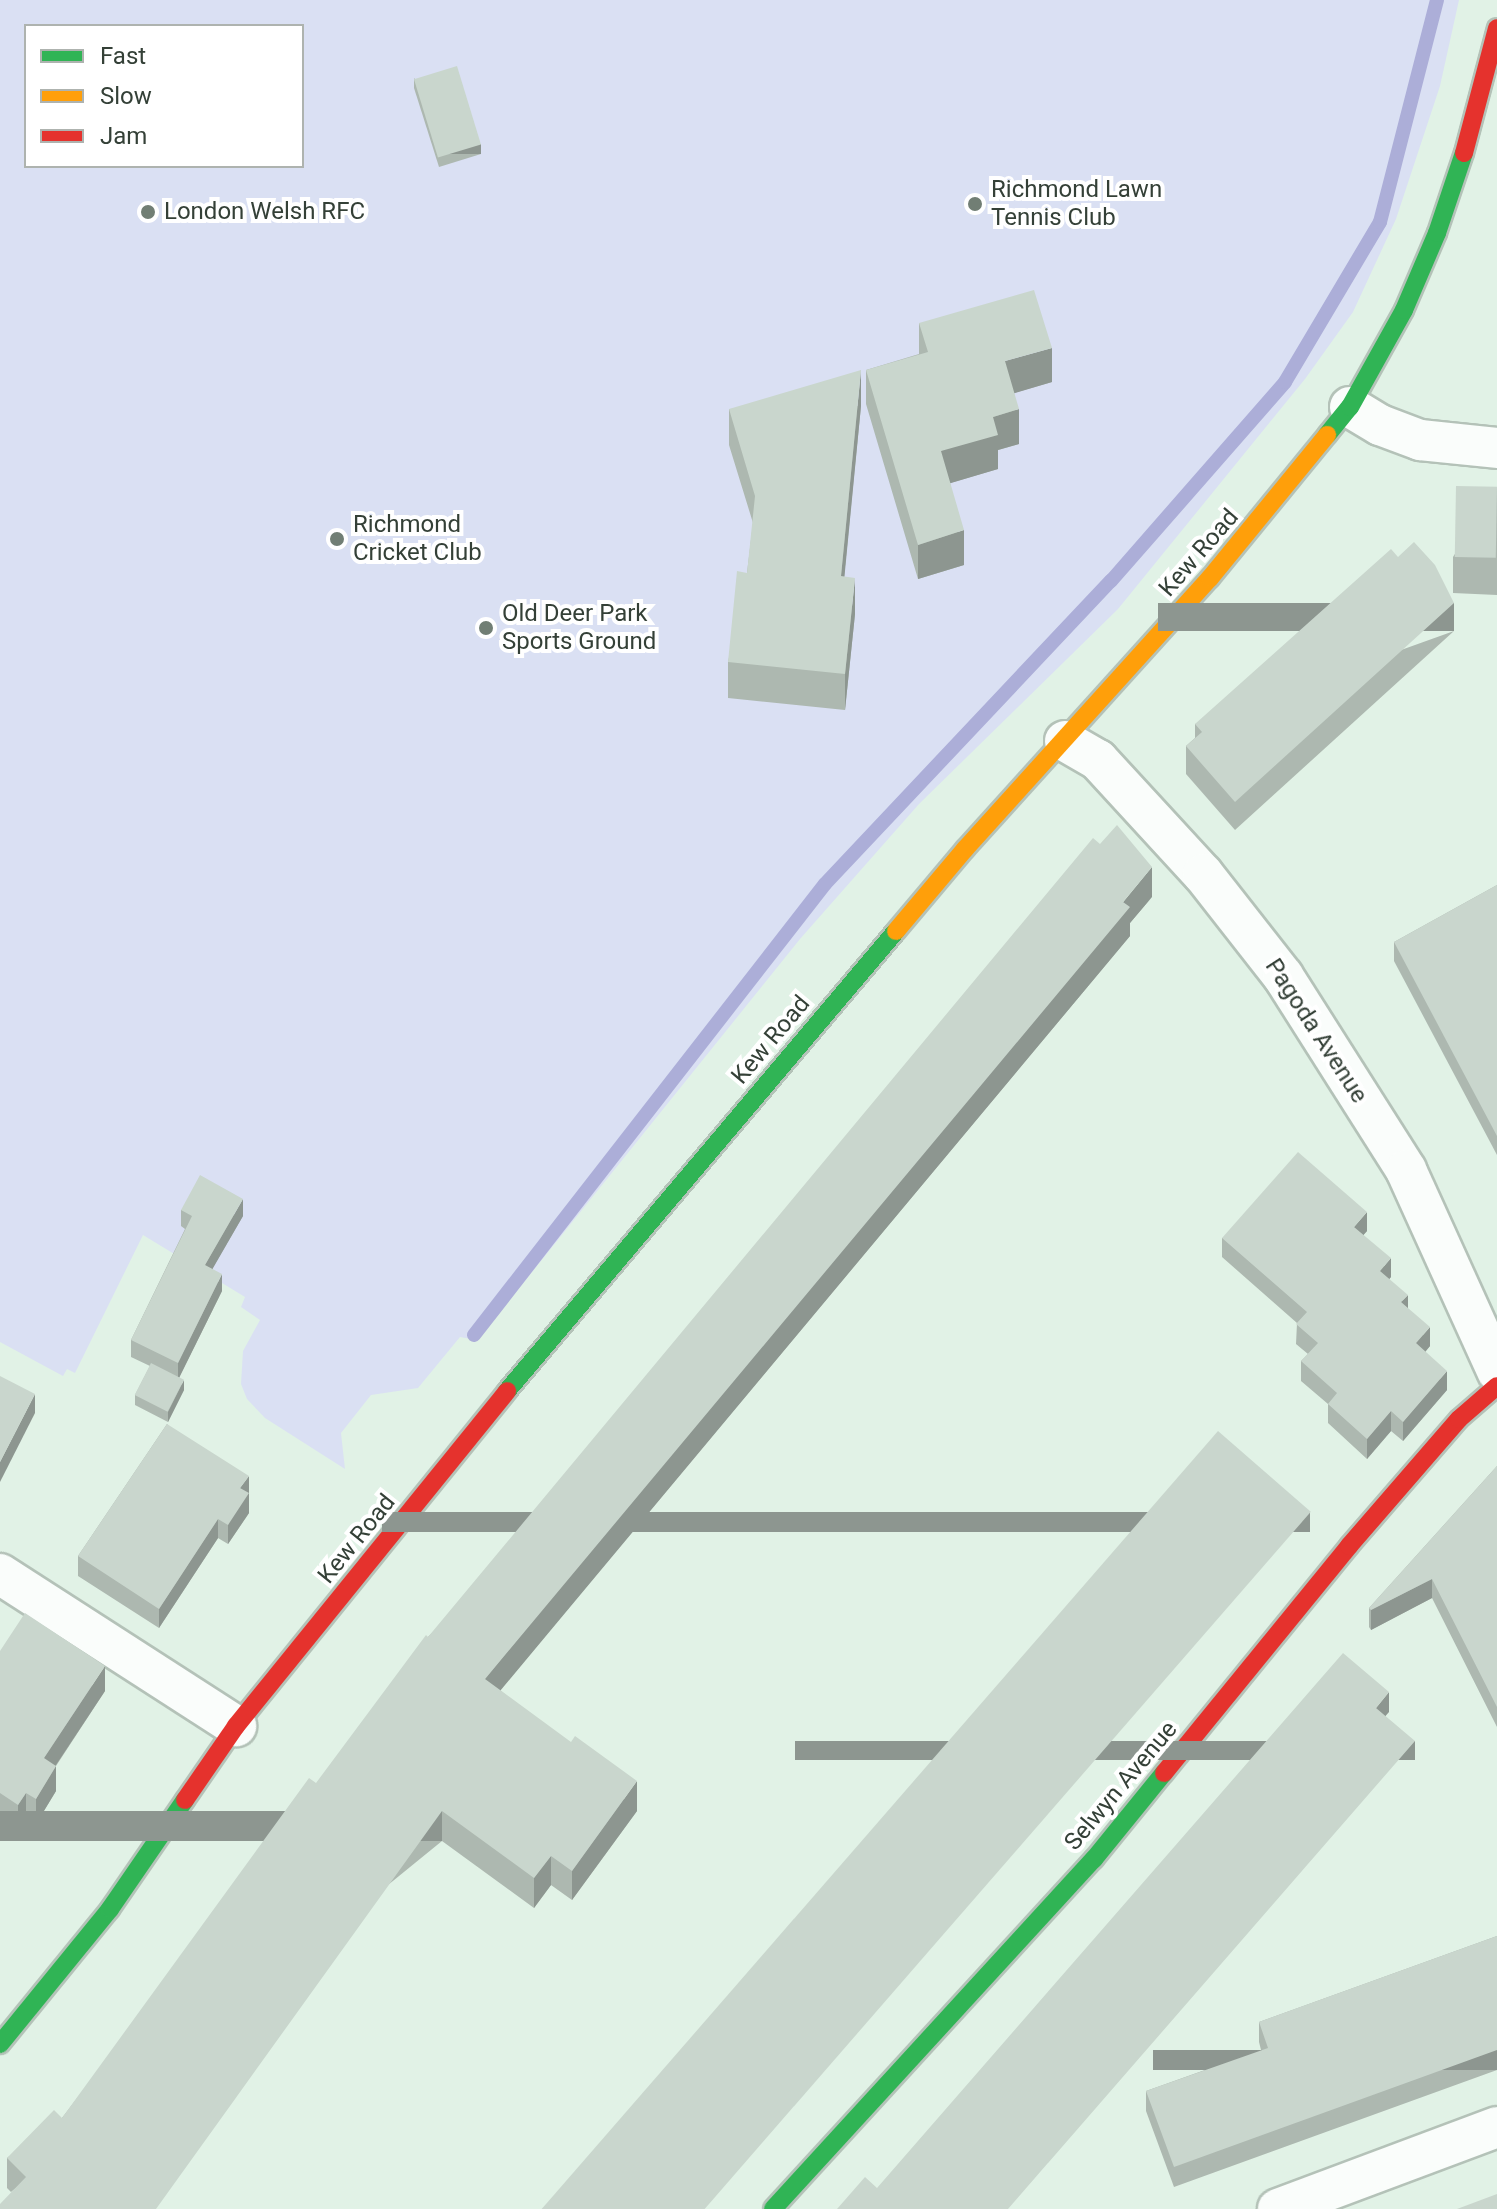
<!DOCTYPE html>
<style>
body{margin:0}
#map{position:relative;width:1497px;height:2209px;overflow:hidden;background:#e1f2e6;font-family:Roboto,sans-serif}
div>[style]{position:absolute}
.green>*{inset:0;background:#dae0f3}
.stream>*{height:14px;margin:-7px;padding:0 7px;transform-origin:7px;border-radius:7px;background:#acaed8}
.roads{filter:drop-shadow(2px 0 #b4c2b8) drop-shadow(-2px 0 #b4c2b8) drop-shadow(0 2px #b4c2b8) drop-shadow(0 -2px #b4c2b8)}
.street>*{height:40px;margin:-20px;padding:0 20px;transform-origin:20px;border-radius:20px;background:#fafdfb}
.fast>*{height:18px;margin:-9px;padding:0 9px;transform-origin:9px;border-radius:9px;background:#30b455}
.slow>*{height:18px;margin:-9px;padding:0 9px;transform-origin:9px;border-radius:9px;background:#ff9f0a}
.jam>*{height:18px;margin:-9px;padding:0 9px;transform-origin:9px;border-radius:9px;background:#e5322d}
.wall>*{inset:0;background:#adb8b0}
.shaded-wall>*{inset:0;background:#8d9690;transform-origin:0 0}
.building>*{inset:0;background:#c9d6cd;transform-origin:0 0}
.dots>*{width:22px;height:22px;translate:-50% -50%;box-sizing:border-box;border:4px solid #fff;border-radius:50%}
span{translate:-50% -50%;white-space:nowrap;text-align:center;line-height:1.15;-webkit-text-stroke:8px #fff;paint-order:stroke}
.poi-label{font-size:24px;color:#344037}
.left{translate:0 -50%;text-align:left}
.street-label{font-size:24px;color:#344037}
.legend{position:absolute;left:24px;top:24px;width:280px;height:144px;box-sizing:border-box;background:#fff;border:2px solid #aeb3af;margin:0;padding:10px 14px;list-style:none;font-size:24px;color:#344037}
.legend li{display:flex;align-items:center;gap:16px;height:40px}
.legend b{width:40px;border:2px solid #aeb3af}
</style>
<div id="map">
<div class="green">
<i style="clip-path:polygon(evenodd,0 0,1459px 0,1440px 86px,1396px 219px,1353px 312px,1305px 379px,1118px 609px,919px 804px,800px 939px,483px 1333px,471px 1339px,460px 1337px,418px 1388px,371px 1395px,341px 1433px,345px 1469px,265px 1418px,247px 1399px,241px 1384px,243px 1351px,260px 1320px,241px 1307px,245px 1297px,143px 1235px,75px 1373px,67px 1369px,63px 1376px,0 1342px,0 0,26px 26px,302px 26px,302px 166px,26px 166px,26px 26px)"></i>
</div>
<div class="stream">
<i style="left:474px;top:1335px;width:571px;rotate:-52.11deg"></i>
<i style="left:825px;top:884px;width:417px;rotate:-46.7deg"></i>
<i style="left:1111px;top:581px;width:264px;rotate:-48.8deg"></i>
<i style="left:1285px;top:382px;width:186px;rotate:-59.3deg"></i>
<i style="left:1380px;top:222px;width:229px;rotate:-75.6deg"></i>
</div>
<div class="roads">
<div class="street">
<i style="left:1350px;top:407px;width:35px;rotate:31deg"></i>
<i style="left:1380px;top:425px;width:43px;rotate:20.6deg"></i>
<i style="left:1420px;top:440px;width:77px;rotate:5.9deg"></i>
<i style="left:1065px;top:741px;width:38px;rotate:30deg"></i>
<i style="left:1098px;top:760px;width:155px;rotate:47.4deg"></i>
<i style="left:1203px;top:874px;width:130px;rotate:51.9deg"></i>
<i style="left:1283px;top:976px;width:230px;rotate:57.6deg"></i>
<i style="left:1406px;top:1170px;width:221px;rotate:65.6deg"></i>
<i style="left:0;top:1574px;width:281px;rotate:32.8deg"></i>
<i style="left:1278px;top:2209px;width:234px;rotate:-20.5deg"></i>
</div>
<div class="fast">
<i style="left:1327px;top:435px;width:36px;rotate:-51deg"></i>
<i style="left:1350px;top:407px;width:111px;rotate:-60.9deg"></i>
<i style="left:1404px;top:310px;width:84px;rotate:-66.8deg"></i>
<i style="left:1437px;top:233px;width:84px;rotate:-71.4deg"></i>
<i style="left:507px;top:1391px;width:602px;rotate:-49.78deg"></i>
<i style="left:0;top:2044px;width:174px;rotate:-50.8deg"></i>
<i style="left:110px;top:1909px;width:132px;rotate:-55.5deg"></i>
<i style="left:773px;top:2209px;width:475px;rotate:-47.5deg"></i>
<i style="left:1094px;top:1859px;width:111px;rotate:-50.9deg"></i>
</div>
<div class="slow">
<i style="left:896px;top:931px;width:107px;rotate:-49.9deg"></i>
<i style="left:965px;top:849px;width:365px;rotate:-47.9deg"></i>
<i style="left:1210px;top:578px;width:185px;rotate:-50.7deg"></i>
</div>
<div class="jam">
<i style="left:1464px;top:153px;width:129px;rotate:-75.2deg"></i>
<i style="left:1164px;top:1773px;width:293px;rotate:-50.8deg"></i>
<i style="left:1349px;top:1546px;width:168px;rotate:-49.1deg"></i>
<i style="left:1459px;top:1419px;width:50px;rotate:-41deg"></i>
<i style="left:185px;top:1800px;width:90px;rotate:-55.4deg"></i>
<i style="left:236px;top:1726px;width:431px;rotate:-51deg"></i>
</div>
</div>
<div class="wall">
<i style="clip-path:polygon(414px 78px,481px 154px,439px 167px,414px 88px)"></i>
<i style="clip-path:polygon(919px 323px,1052px 382px,1014px 393px,1019px 444px,998px 450px,998px 469px,950px 483px,964px 565px,918px 579px,866px 404px,866px 370px,919px 354px)"></i>
<i style="clip-path:polygon(861px 406px,844px 577px,855px 614px,845px 710px,728px 698px,728px 662px,747px 573px,753px 523px,729px 445px,729px 409px)"></i>
<i style="clip-path:polygon(1497px 487px,1497px 595px,1453px 593px,1453px 557px)"></i>
<i style="clip-path:polygon(1454px 631px,1235px 830px,1186px 774px,1186px 746px,1195px 738px,1195px 724px)"></i>
<i style="clip-path:polygon(1497px 885px,1497px 1155px,1394px 961px,1394px 942px)"></i>
<i style="clip-path:polygon(1152px 897px,1130px 923px,1130px 936px,500px 1690px,637px 1811px,572px 1900px,551px 1885px,534px 1908px,442px 1841px,11px 2192px,7px 2188px,7px 2158px,62px 2118px,428px 1637px)"></i>
<i style="clip-path:polygon(181px 1210px,243px 1216px,212px 1269px,222px 1291px,179px 1378px,184px 1390px,168px 1422px,135px 1405px,135px 1395px,150px 1366px,131px 1357px,131px 1340px,185px 1229px,181px 1226px)"></i>
<i style="clip-path:polygon(1367px 1231px,1363px 1235px,1391px 1277px,1389px 1279px,1430px 1346px,1425px 1352px,1447px 1390px,1403px 1441px,1391px 1431px,1367px 1459px,1328px 1423px,1328px 1404px,1301px 1381px,1301px 1361px,1308px 1354px,1296px 1344px,1297px 1323px,1222px 1257px,1222px 1238px)"></i>
<i style="clip-path:polygon(167px 1424px,249px 1513px,228px 1544px,218px 1538px,159px 1628px,78px 1576px,78px 1556px)"></i>
<i style="clip-path:polygon(1497px 1466px,1497px 1727px,1432px 1598px,1371px 1630px,1369px 1627px,1369px 1608px)"></i>
<i style="clip-path:polygon(0 1651px,105px 1691px,56px 1766px,56px 1791px,36px 1824px,26px 1818px,18px 1830px,0 1818px)"></i>
<i style="clip-path:polygon(1497px 1936px,1497px 2070px,1174px 2187px,1146px 2111px,1146px 2091px,1261px 2050px,1259px 2042px,1259px 2022px)"></i>
</div>
<div class="shaded-wall">
<i style="left:481px;top:144px;width:10px;height:44px;rotate:90deg"></i>
<i style="clip-path:polygon(1052px 348px,1052px 382px,1005px 396px,1005px 361px)"></i>
<i style="clip-path:polygon(861px 370px,861px 406px,841px 612px,841px 576px)"></i>
<i style="clip-path:polygon(1019px 409px,1019px 444px,998px 450px,998px 469px,941px 486px,941px 451px,993px 417px)"></i>
<i style="clip-path:polygon(964px 530px,964px 565px,918px 579px,918px 545px)"></i>
<i style="clip-path:polygon(855px 578px,855px 614px,845px 710px,845px 674px)"></i>
<i style="left:1454px;top:603px;width:28px;height:296px;rotate:90deg"></i>
<i style="clip-path:polygon(1152px 867px,1152px 897px,1130px 923px,1130px 936px,485px 1709px,485px 1679px)"></i>
<i style="clip-path:polygon(243px 1199px,243px 1216px,205px 1282px,205px 1265px)"></i>
<i style="clip-path:polygon(1367px 1212px,1367px 1231px,1354px 1246px,1354px 1227px)"></i>
<i style="clip-path:polygon(1391px 1258px,1391px 1277px,1380px 1290px,1380px 1271px)"></i>
<i style="clip-path:polygon(222px 1274px,222px 1291px,178px 1380px,178px 1363px)"></i>
<i style="clip-path:polygon(1408px 1295px,1408px 1314px,1401px 1302px)"></i>
<i style="clip-path:polygon(1430px 1327px,1430px 1346px,1416px 1363px,1416px 1343px)"></i>
<i style="clip-path:polygon(1447px 1371px,1447px 1390px,1403px 1441px,1403px 1422px)"></i>
<i style="clip-path:polygon(184px 1380px,184px 1390px,168px 1422px,168px 1412px)"></i>
<i style="clip-path:polygon(35px 1394px,35px 1413px,0 1482px,0 1462px)"></i>
<i style="clip-path:polygon(1391px 1411px,1391px 1431px,1367px 1459px,1367px 1439px)"></i>
<i style="clip-path:polygon(249px 1476px,249px 1513px,228px 1544px,228px 1525px,240px 1488px)"></i>
<i style="left:1310px;top:1512px;width:20px;height:928px;rotate:90deg"></i>
<i style="clip-path:polygon(218px 1519px,218px 1538px,159px 1628px,159px 1609px)"></i>
<i style="clip-path:polygon(1432px 1579px,1432px 1598px,1371px 1630px,1371px 1610px)"></i>
<i style="clip-path:polygon(105px 1666px,105px 1691px,44px 1783px,44px 1758px)"></i>
<i style="clip-path:polygon(1389px 1692px,1389px 1712px,1376px 1727px,1376px 1708px)"></i>
<i style="left:1415px;top:1741px;width:19px;height:620px;rotate:90deg"></i>
<i style="clip-path:polygon(56px 1766px,56px 1791px,36px 1824px,36px 1799px)"></i>
<i style="clip-path:polygon(637px 1781px,637px 1811px,572px 1900px,572px 1871px)"></i>
<i style="clip-path:polygon(26px 1793px,26px 1818px,18px 1830px,18px 1805px)"></i>
<i style="left:442px;top:1811px;width:30px;height:491px;rotate:90deg"></i>
<i style="clip-path:polygon(551px 1856px,551px 1885px,534px 1908px,534px 1878px)"></i>
<i style="left:1497px;top:2050px;width:20px;height:344px;rotate:90deg"></i>
</div>
<div class="building">
<i style="left:457px;top:66px;width:82px;height:45px;rotate:73deg"></i>
<i style="clip-path:polygon(1034px 290px,1052px 348px,1005px 361px,1019px 409px,993px 417px,998px 435px,941px 451px,964px 530px,918px 545px,866px 370px,928px 352px,919px 323px)"></i>
<i style="clip-path:polygon(861px 370px,841px 576px,855px 578px,845px 674px,728px 662px,737px 571px,747px 573px,755px 496px,729px 409px)"></i>
<i style="left:1456px;top:486px;width:41px;height:71px;rotate:1deg"></i>
<i style="clip-path:polygon(1414px 542px,1435px 565px,1454px 603px,1235px 802px,1186px 746px,1202px 732px,1195px 724px,1391px 549px,1398px 557px)"></i>
<i style="clip-path:polygon(1117px 825px,1152px 867px,1123px 902px,1130px 907px,485px 1679px,571px 1742px,575px 1736px,637px 1781px,572px 1871px,551px 1856px,534px 1878px,442px 1811px,156px 2209px,0 2209px,0 2204px,26px 2177px,7px 2158px,54px 2110px,62px 2118px,309px 1778px,316px 1783px,426px 1635px,428px 1637px,1093px 838px,1100px 844px)"></i>
<i style="clip-path:polygon(1497px 885px,1497px 1136px,1394px 942px)"></i>
<i style="clip-path:polygon(1298px 1152px,1367px 1212px,1354px 1227px,1391px 1258px,1380px 1271px,1408px 1295px,1401px 1302px,1430px 1327px,1416px 1343px,1447px 1371px,1403px 1422px,1391px 1411px,1367px 1439px,1328px 1404px,1337px 1393px,1301px 1361px,1318px 1343px,1296px 1324px,1307px 1312px,1222px 1238px)"></i>
<i style="clip-path:polygon(200px 1175px,243px 1199px,205px 1265px,222px 1274px,178px 1363px,131px 1340px,192px 1216px,181px 1210px)"></i>
<i style="left:151px;top:1363px;width:37px;height:36px;rotate:27deg"></i>
<i style="clip-path:polygon(0 1376px,35px 1394px,0 1462px)"></i>
<i style="clip-path:polygon(167px 1424px,249px 1476px,240px 1488px,249px 1493px,228px 1525px,218px 1519px,159px 1609px,78px 1556px)"></i>
<i style="left:1218px;top:1431px;width:123px;height:1034px;rotate:41deg"></i>
<i style="clip-path:polygon(1497px 1466px,1497px 1707px,1432px 1579px,1371px 1610px,1369px 1608px)"></i>
<i style="clip-path:polygon(25px 1613px,105px 1666px,44px 1758px,56px 1766px,36px 1799px,26px 1793px,18px 1805px,0 1793px,0 1651px)"></i>
<i style="clip-path:polygon(1343px 1653px,1389px 1692px,1376px 1708px,1415px 1741px,1008px 2209px,837px 2209px,865px 2177px,877px 2188px)"></i>
<i style="clip-path:polygon(1497px 1936px,1497px 2050px,1174px 2167px,1146px 2091px,1268px 2048px,1259px 2022px)"></i>
<i style="clip-path:polygon(1497px 2194px,1497px 2209px,1457px 2209px)"></i>
</div>
<div class="dots">
<i style="left:975px;top:204px;background:#717e74"></i>
<i style="left:148px;top:212px;background:#717e74"></i>
<i style="left:337px;top:539px;background:#717e74"></i>
<i style="left:486px;top:628px;background:#717e74"></i>
</div>
<div class="poi-label">
<span class="left" style="left:991px;top:204px">Richmond Lawn<br>Tennis Club</span>
<span class="left" style="left:164px;top:212px">London Welsh RFC</span>
<span class="left" style="left:353px;top:539px">Richmond<br>Cricket Club</span>
<span class="left" style="left:502px;top:628px">Old Deer Park<br>Sports Ground</span>
</div>
<div class="street-label">
<span style="left:1199px;top:553px;rotate:-49deg">Kew Road</span>
<span style="left:1316px;top:1031px;rotate:57deg">Pagoda Avenue</span>
<span style="left:771px;top:1040px;rotate:-50deg">Kew Road</span>
<span style="left:357px;top:1539px;rotate:-51deg">Kew Road</span>
<span style="left:1121px;top:1786px;rotate:-50deg">Selwyn Avenue</span>
</div>
<ul class="legend">
<li><b style="height:10px;background:#30b455"></b>Fast</li>
<li><b style="height:10px;background:#ff9f0a"></b>Slow</li>
<li><b style="height:10px;background:#e5322d"></b>Jam</li>
</ul>
</div>
